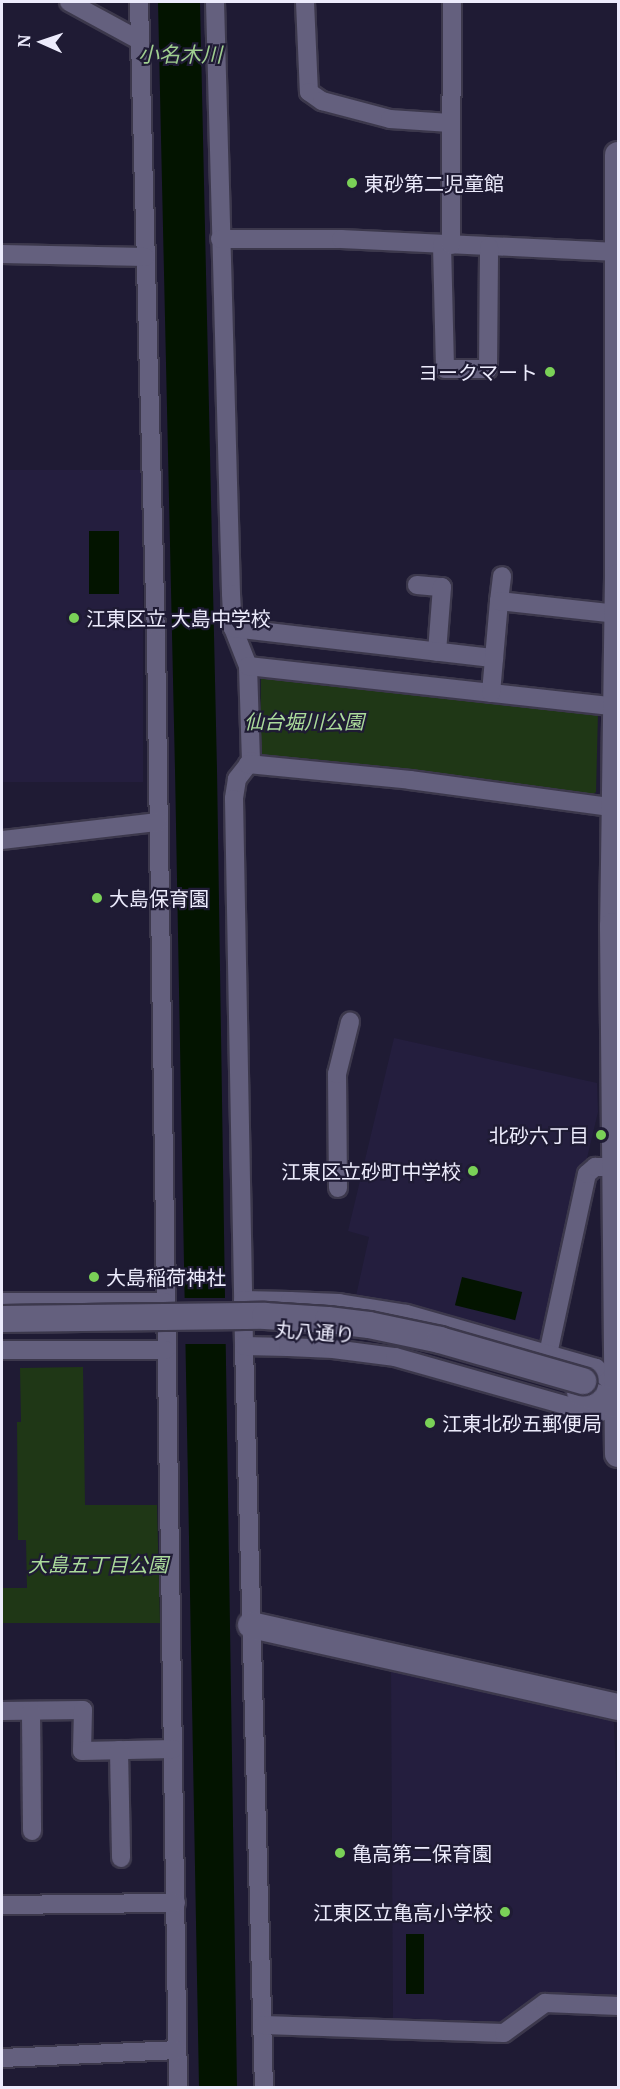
<!DOCTYPE html>
<meta charset="utf-8">
<style>
body{margin:0}
#map{position:relative;width:620px;height:2089px;overflow:hidden;background:#1f1b34;font-family:Merriweather,"Noto Sans JP",serif}
div>[style]{position:absolute}
.built>*{inset:0;background:#241e3e;transform-origin:0 0}
.green>*{inset:0;background:#1f3716}
.water>*{inset:0;background:#031400;transform-origin:0 0}
.pier>*{inset:0;background:#1f1b34;transform-origin:0 0}
.roads{filter:drop-shadow(2px 0 #3c384c) drop-shadow(-2px 0 #3c384c) drop-shadow(0 2px #3c384c) drop-shadow(0 -2px #3c384c)}
.street>*{height:18px;margin:-9px;padding:0 9px;transform-origin:9px;border-radius:9px;background:#64607e}
.secondary>*{height:26px;margin:-13px;padding:0 13px;transform-origin:13px;border-radius:13px;background:#64607e}
.bridges{filter:drop-shadow(2px 0 #3c384c) drop-shadow(-2px 0 #3c384c) drop-shadow(0 2px #3c384c) drop-shadow(0 -2px #3c384c)}
.secondary-bridge>*{height:26px;margin:-13px;padding:0 13px;transform-origin:13px;border-radius:13px;background:#64607e}
.dots>*{width:16px;height:16px;translate:-50% -50%;box-sizing:border-box;border:3px solid #1f1b34;border-radius:50%}
span{translate:-50% -50%;white-space:nowrap;text-align:center;line-height:1.15;-webkit-text-stroke:4.5px #1f1b34;paint-order:stroke}
.poi-label{font-size:20px;color:#ecebfc}
.left{translate:0 -50%;text-align:left}
.right{translate:-100% -50%;text-align:right}
.park-label{font-size:20px;color:#abdb9b;font-style:italic}
.street-label{font-size:20px;color:#ecebfc}
.water-label{font-size:21px;color:#9fce8f;font-style:italic}
.frame{position:absolute;inset:0;border:3px solid #ecebfc;pointer-events:none}
.north{position:absolute;left:12px;top:12px;width:60px;height:60px;-webkit-text-stroke:4px #1f1b34;paint-order:stroke;rotate:273deg;font-size:16px;font-weight:700;line-height:24px;text-align:center;color:#ecebfc}
.north::after{content:'';display:block;margin:auto;width:21px;height:27px;background:#ecebfc;clip-path:polygon(50% 0,100% 100%,50% 72%,0 100%)}
</style>
<div id="map">
<div class="built">
<i style="left:2px;top:470px;width:141px;height:312px"></i>
<i style="clip-path:polygon(394px 1038px,597px 1083px,598px 1112px,543px 1343px,415px 1308px,356px 1296px,369px 1237px,348px 1231px)"></i>
<i style="clip-path:polygon(391px 1670px,607px 1715px,614px 1723px,618px 1826px,618px 1998px,540px 1997px,509px 2022px,393px 2018px)"></i>
</div>
<div class="green">
<i style="clip-path:polygon(261px 674px,598px 713px,596px 792px,591px 796px,265px 759px,260px 751px)"></i>
<i style="clip-path:polygon(83px 1367px,85px 1505px,157px 1505px,160px 1623px,2px 1623px,2px 1588px,27px 1588px,26px 1540px,18px 1540px,17px 1422px,21px 1422px,20px 1368px)"></i>
</div>
<div class="water">
<i style="clip-path:polygon(158px 2px,200px 2px,217px 770px,237px 2088px,199px 2087px,175px 770px)"></i>
<i style="left:89px;top:531px;width:30px;height:63px"></i>
<i style="left:462px;top:1277px;width:62px;height:29px;rotate:14deg"></i>
<i style="left:406px;top:1934px;width:18px;height:60px"></i>
</div>
<div class="pier">
<i style="left:181px;top:1298px;width:47px;height:46px"></i>
</div>
<div class="roads">
<div class="street">
<i style="left:69px;top:2px;width:80px;rotate:28.5deg"></i>
<i style="left:139px;top:2px;width:637px;rotate:88.47deg"></i>
<i style="left:156px;top:639px;width:1449px;rotate:89.13deg"></i>
<i style="left:215px;top:2px;width:592px;rotate:88.45deg"></i>
<i style="left:231px;top:594px;width:34px;rotate:87deg"></i>
<i style="left:233px;top:628px;width:41px;rotate:68.5deg"></i>
<i style="left:248px;top:666px;width:95px;rotate:88.2deg"></i>
<i style="left:251px;top:761px;width:23px;rotate:128deg"></i>
<i style="left:237px;top:779px;width:20px;rotate:99deg"></i>
<i style="left:234px;top:799px;width:547px;rotate:88.95deg"></i>
<i style="left:244px;top:1346px;width:742px;rotate:88.46deg"></i>
<i style="left:305px;top:2px;width:90px;rotate:87.5deg"></i>
<i style="left:309px;top:92px;width:16px;rotate:35deg"></i>
<i style="left:322px;top:101px;width:70px;rotate:14.8deg"></i>
<i style="left:390px;top:119px;width:60px;rotate:3.8deg"></i>
<i style="left:220px;top:239px;width:121px"></i>
<i style="left:341px;top:239px;width:277px;rotate:2.7deg"></i>
<i style="left:442px;top:245px;width:124px;rotate:88.6deg"></i>
<i style="left:445px;top:369px;width:43px"></i>
<i style="left:488px;top:369px;width:122px;rotate:-89.5deg"></i>
<i style="left:451px;top:245px;width:243px;rotate:-89.8deg"></i>
<i style="left:2px;top:254px;width:143px;rotate:1.2deg"></i>
<i style="left:417px;top:585px;width:25px;rotate:5deg"></i>
<i style="left:442px;top:587px;width:65px;rotate:94.4deg"></i>
<i style="left:499px;top:601px;width:25px;rotate:-83deg"></i>
<i style="left:233px;top:628px;width:263px;rotate:6.6deg"></i>
<i style="left:248px;top:666px;width:372px;rotate:6.3deg"></i>
<i style="left:491px;top:693px;width:92px;rotate:-85deg"></i>
<i style="left:499px;top:601px;width:119px;rotate:6.3deg"></i>
<i style="left:248px;top:764px;width:163px;rotate:5.6deg"></i>
<i style="left:410px;top:780px;width:210px;rotate:7.7deg"></i>
<i style="left:2px;top:840px;width:157px;rotate:-6.6deg"></i>
<i style="left:338px;top:1188px;width:114px;rotate:-90.5deg"></i>
<i style="left:337px;top:1074px;width:54px;rotate:-76deg"></i>
<i style="left:243px;top:1300px;width:47px;rotate:1.2deg"></i>
<i style="left:2px;top:1302px;width:163px"></i>
<i style="left:244px;top:1346px;width:44px;rotate:1.3deg"></i>
<i style="left:2px;top:1350px;width:164px"></i>
<i style="left:548px;top:1354px;width:184px;rotate:-77.8deg"></i>
<i style="left:587px;top:1174px;width:11px;rotate:-41deg"></i>
<i style="left:595px;top:1167px;width:20px"></i>
<i style="left:617px;top:1388px;width:29px;rotate:-136deg"></i>
<i style="left:596px;top:1368px;width:198px;rotate:-164.1deg"></i>
<i style="left:406px;top:1314px;width:68px;rotate:-170.7deg"></i>
<i style="left:339px;top:1303px;width:49px;rotate:-177.7deg"></i>
<i style="left:290px;top:1301px;width:46px;rotate:92.5deg"></i>
<i style="left:288px;top:1347px;width:45px;rotate:2.5deg"></i>
<i style="left:333px;top:1349px;width:63px;rotate:7.4deg"></i>
<i style="left:395px;top:1357px;width:209px;rotate:15.8deg"></i>
<i style="left:596px;top:1414px;width:23px;rotate:-25deg"></i>
<i style="left:2px;top:1711px;width:81px;rotate:-0.7deg"></i>
<i style="left:83px;top:1710px;width:41px;rotate:91.4deg"></i>
<i style="left:82px;top:1751px;width:91px;rotate:-1.3deg"></i>
<i style="left:31px;top:1711px;width:120px;rotate:89.5deg"></i>
<i style="left:119px;top:1750px;width:108px;rotate:88.9deg"></i>
<i style="left:2px;top:1905px;width:174px;rotate:-0.7deg"></i>
<i style="left:263px;top:2025px;width:241px;rotate:1.9deg"></i>
<i style="left:504px;top:2033px;width:51px;rotate:-36.2deg"></i>
<i style="left:545px;top:2003px;width:73px;rotate:2.4deg"></i>
<i style="left:2px;top:2058px;width:175px;rotate:-2.6deg"></i>
</div>
<div class="secondary">
<i style="left:618px;top:155px;width:422px;rotate:90deg"></i>
<i style="left:618px;top:577px;width:349px;rotate:90.8deg"></i>
<i style="left:613px;top:926px;width:528px;rotate:89.46deg"></i>
<i style="left:580px;top:1392px;width:40px;rotate:18deg"></i>
<i style="left:251px;top:1625px;width:376px;rotate:12.6deg"></i>
</div>
</div>
<div class="bridges">
<div class="secondary-bridge">
<i style="left:2px;top:1319px;width:263px;rotate:-0.7deg"></i>
<i style="left:265px;top:1316px;width:63px;rotate:3.6deg"></i>
<i style="left:328px;top:1320px;width:41px;rotate:7deg"></i>
<i style="left:369px;top:1325px;width:73px;rotate:11.9deg"></i>
<i style="left:440px;top:1340px;width:149px;rotate:16deg"></i>
</div>
</div>
<div class="dots">
<i style="left:352px;top:183px;background:#7ad157"></i>
<i style="left:550px;top:372px;background:#7ad157"></i>
<i style="left:74px;top:618px;background:#7ad157"></i>
<i style="left:97px;top:898px;background:#7ad157"></i>
<i style="left:601px;top:1135px;background:#7ad157"></i>
<i style="left:473px;top:1171px;background:#7ad157"></i>
<i style="left:94px;top:1277px;background:#7ad157"></i>
<i style="left:430px;top:1423px;background:#7ad157"></i>
<i style="left:340px;top:1853px;background:#7ad157"></i>
<i style="left:505px;top:1912px;background:#7ad157"></i>
</div>
<div class="poi-label">
<span class="left" style="left:364px;top:183px">東砂第二児童館</span>
<span class="right" style="left:538px;top:372px">ヨークマート</span>
<span class="left" style="left:86px;top:618px">江東区立 大島中学校</span>
<span class="left" style="left:109px;top:898px">大島保育園</span>
<span class="right" style="left:589px;top:1135px">北砂六丁目</span>
<span class="right" style="left:461px;top:1171px">江東区立砂町中学校</span>
<span class="left" style="left:106px;top:1277px">大島稲荷神社</span>
<span class="left" style="left:442px;top:1423px">江東北砂五郵便局</span>
<span class="left" style="left:352px;top:1853px">亀高第二保育園</span>
<span class="right" style="left:493px;top:1912px">江東区立亀高小学校</span>
</div>
<div class="park-label">
<span style="left:304px;top:721px">仙台堀川公園</span>
<span style="left:98px;top:1564px">大島五丁目公園</span>
</div>
<div class="street-label">
<span style="left:315px;top:1332px;rotate:4deg">丸八通り</span>
</div>
<div class="water-label">
<span style="left:180px;top:55px">小名木川</span>
</div>
<div class="frame"></div>
<div class="north">N</div>
</div>
